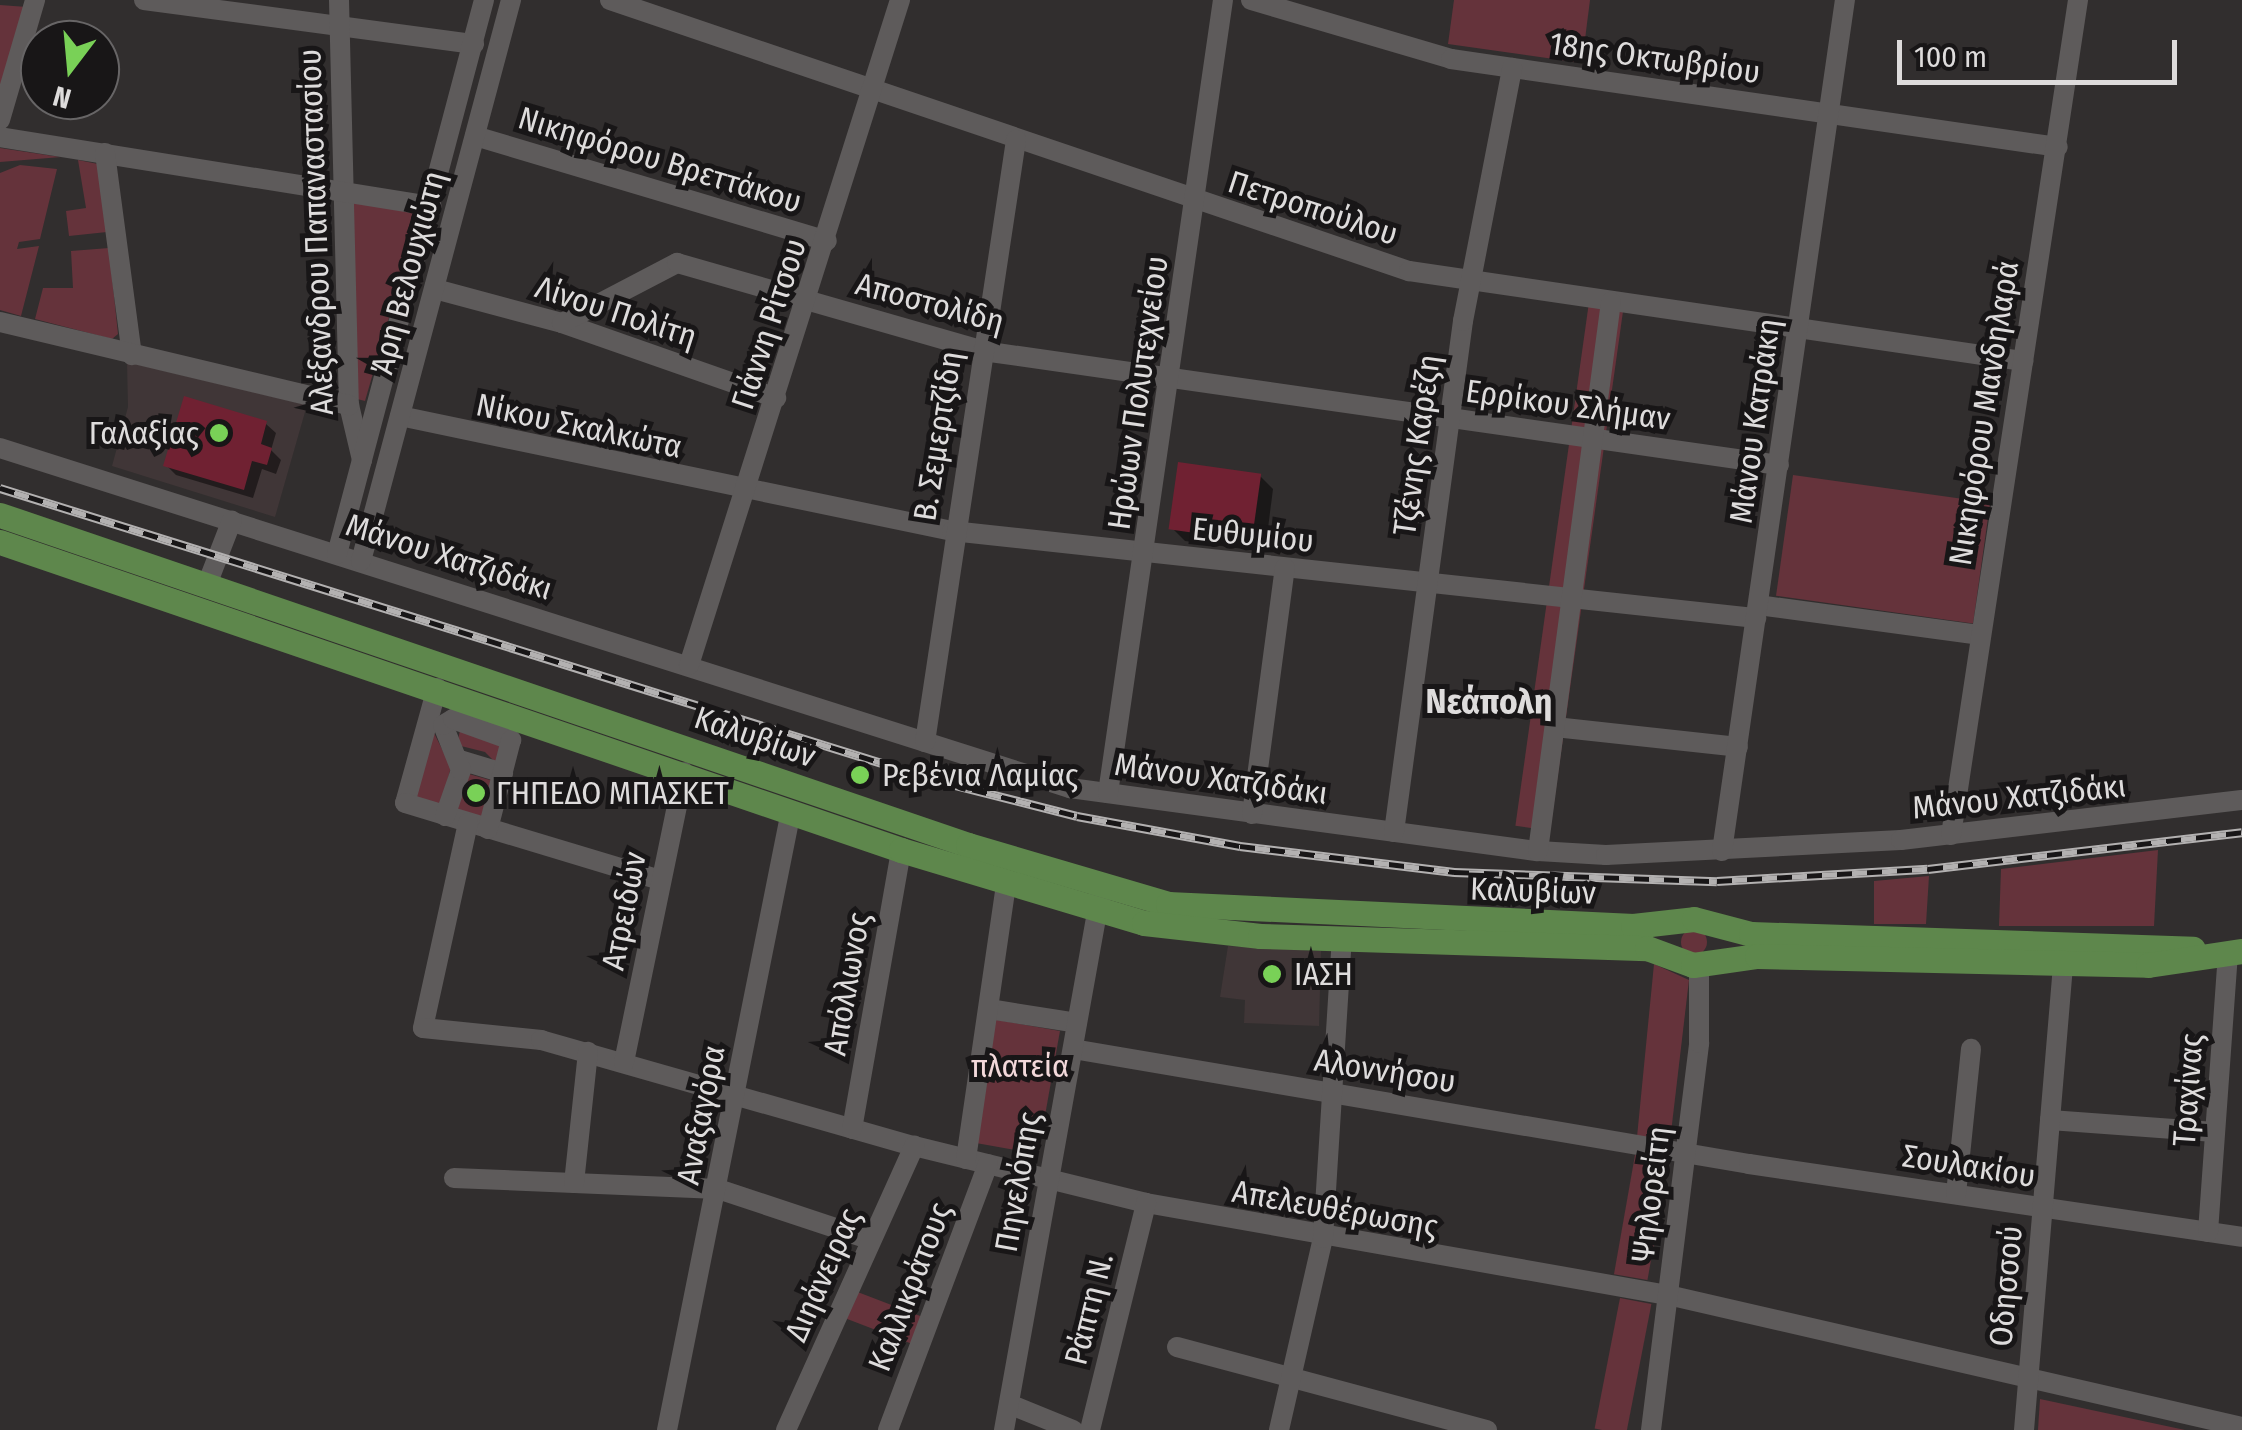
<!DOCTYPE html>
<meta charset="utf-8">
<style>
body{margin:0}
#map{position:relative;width:2242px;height:1430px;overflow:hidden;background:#312e2e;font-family:"Fira Sans Condensed",sans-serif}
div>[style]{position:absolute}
.built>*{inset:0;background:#403637}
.green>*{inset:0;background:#65333b;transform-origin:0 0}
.round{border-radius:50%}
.shadow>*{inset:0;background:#0007}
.building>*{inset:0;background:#702132;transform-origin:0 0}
.minor>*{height:20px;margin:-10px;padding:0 10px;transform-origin:10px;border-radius:10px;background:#5e5b5b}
.major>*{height:25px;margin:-12.5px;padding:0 12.5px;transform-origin:12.5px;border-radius:12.5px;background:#5e874c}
.rail>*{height:9px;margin-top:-4.5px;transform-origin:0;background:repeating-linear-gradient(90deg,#181617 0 15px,#b3b1b1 0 30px);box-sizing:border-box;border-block:2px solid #b3b1b1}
.dots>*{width:28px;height:28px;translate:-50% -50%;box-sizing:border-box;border:5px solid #181617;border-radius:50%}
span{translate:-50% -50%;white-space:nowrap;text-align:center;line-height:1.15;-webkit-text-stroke:10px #181617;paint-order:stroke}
.street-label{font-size:32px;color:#dedcdc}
.poi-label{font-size:32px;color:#dedcdc}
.right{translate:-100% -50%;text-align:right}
.left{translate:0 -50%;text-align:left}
.park-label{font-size:32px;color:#f3d9db}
.neighbourhood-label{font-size:35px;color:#dedcdc;font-weight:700}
.north{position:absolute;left:20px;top:20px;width:100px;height:100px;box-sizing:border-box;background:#181617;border:2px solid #676566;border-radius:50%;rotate:196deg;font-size:28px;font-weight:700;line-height:40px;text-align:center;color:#dedcdc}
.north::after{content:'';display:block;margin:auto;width:35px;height:45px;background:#79d157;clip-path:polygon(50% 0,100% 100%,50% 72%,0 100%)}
.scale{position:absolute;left:1897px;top:40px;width:280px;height:45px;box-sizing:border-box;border:5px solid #dedcdc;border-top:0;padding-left:12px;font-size:30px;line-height:35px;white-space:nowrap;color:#dedcdc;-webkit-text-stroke:8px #181617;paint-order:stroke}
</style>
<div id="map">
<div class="built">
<i style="clip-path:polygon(127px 362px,307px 405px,275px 517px,112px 466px,128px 407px)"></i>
<i style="clip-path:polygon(1228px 946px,1321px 951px,1319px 1026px,1244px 1023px,1245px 1000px,1220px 997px)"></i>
</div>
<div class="green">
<i style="clip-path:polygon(1454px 0,1590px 0,1582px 63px,1448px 44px)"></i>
<i style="clip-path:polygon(0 5px,27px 7px,0 99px)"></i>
<i style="clip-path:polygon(0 148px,60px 157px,61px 157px,0 162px)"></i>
<i style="clip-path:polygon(78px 160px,98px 164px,107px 232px,69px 236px,66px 211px,86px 208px)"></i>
<i style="clip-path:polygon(20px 165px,57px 169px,40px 239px,19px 242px,17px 249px,39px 246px,21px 316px,0 310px,0 173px)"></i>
<i style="clip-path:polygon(353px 200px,420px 210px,365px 401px,357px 399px)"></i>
<i style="clip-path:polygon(109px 248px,118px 334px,112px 339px,35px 319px,43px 288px,73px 288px,71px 251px)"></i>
<i style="left:1589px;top:302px;width:35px;height:529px;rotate:8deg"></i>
<i style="left:1793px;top:475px;width:199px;height:122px;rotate:8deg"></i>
<i style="clip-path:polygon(460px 730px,502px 745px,497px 764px,485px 752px,457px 745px)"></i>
<i style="clip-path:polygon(434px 733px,451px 767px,441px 805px,412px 797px)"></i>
<i style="clip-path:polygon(493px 773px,486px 819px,454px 808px,469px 774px,490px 780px)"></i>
<i style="clip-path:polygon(2158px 850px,2154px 926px,1999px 926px,2001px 869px)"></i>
<i style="clip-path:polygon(1929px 876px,1926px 924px,1874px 924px,1874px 881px)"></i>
<i class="round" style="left:1681px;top:929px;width:26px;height:26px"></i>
<i style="clip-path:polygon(1654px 964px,1689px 980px,1670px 1141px,1637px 1137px)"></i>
<i style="left:992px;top:1019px;width:69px;height:125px;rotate:10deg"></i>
<i style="left:1635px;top:1155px;width:34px;height:121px;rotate:10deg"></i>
<i style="left:855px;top:1291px;width:74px;height:29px;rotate:21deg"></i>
<i style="left:1620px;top:1298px;width:32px;height:133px;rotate:11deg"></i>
<i style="clip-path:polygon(2040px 1399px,2185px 1430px,2038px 1430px)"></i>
</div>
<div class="shadow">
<i style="clip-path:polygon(266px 424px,276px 433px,271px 450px,281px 460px,276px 474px,262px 469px,253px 498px,176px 475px,166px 465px)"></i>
<i style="clip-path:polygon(1260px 476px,1273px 489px,1265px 552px,1185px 541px,1172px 528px)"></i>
</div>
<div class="building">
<i style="clip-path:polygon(184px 396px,267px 421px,261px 444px,272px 448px,267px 465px,252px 461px,244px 490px,163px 466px)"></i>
<i style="left:1178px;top:462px;width:84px;height:68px;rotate:8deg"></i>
</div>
<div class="minor">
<i style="left:144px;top:0;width:333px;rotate:7.6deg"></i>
<i style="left:339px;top:0;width:405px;rotate:88.6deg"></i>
<i style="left:349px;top:405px;width:57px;rotate:76.7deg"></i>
<i style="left:610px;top:0;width:844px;rotate:18.74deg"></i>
<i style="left:1409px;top:271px;width:621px;rotate:8.34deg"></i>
<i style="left:1251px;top:0;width:209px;rotate:16.4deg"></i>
<i style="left:1451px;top:59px;width:613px;rotate:8.25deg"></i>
<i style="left:0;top:120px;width:125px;rotate:-73.7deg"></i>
<i style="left:475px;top:136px;width:367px;rotate:16.6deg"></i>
<i style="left:0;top:137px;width:437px;rotate:9.1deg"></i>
<i style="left:105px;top:153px;width:204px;rotate:82.4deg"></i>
<i style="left:435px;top:289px;width:131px;rotate:15deg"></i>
<i style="left:562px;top:323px;width:227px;rotate:19.3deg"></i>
<i style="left:0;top:322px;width:359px;rotate:13.4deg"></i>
<i style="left:562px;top:323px;width:130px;rotate:-27.6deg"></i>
<i style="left:677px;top:263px;width:318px;rotate:16deg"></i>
<i style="left:983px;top:351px;width:804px;rotate:8.15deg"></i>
<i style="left:400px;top:416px;width:564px;rotate:11.77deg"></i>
<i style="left:952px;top:531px;width:809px;rotate:6.18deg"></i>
<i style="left:0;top:448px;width:1123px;rotate:17.63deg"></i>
<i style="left:1070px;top:788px;width:472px;rotate:7.7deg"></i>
<i style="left:1538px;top:851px;width:68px;rotate:3.4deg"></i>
<i style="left:1606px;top:855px;width:295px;rotate:-2.9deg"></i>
<i style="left:1901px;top:840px;width:343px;rotate:-6.7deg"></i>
<i style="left:337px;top:554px;width:573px;rotate:-75.14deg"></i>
<i style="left:361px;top:561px;width:581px;rotate:-75.03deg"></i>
<i style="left:208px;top:582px;width:66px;rotate:-68.8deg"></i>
<i style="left:1758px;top:605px;width:223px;rotate:7.7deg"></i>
<i style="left:689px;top:665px;width:698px;rotate:-72.4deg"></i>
<i style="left:437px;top:688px;width:119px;rotate:105.5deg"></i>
<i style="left:405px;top:803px;width:266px;rotate:16.8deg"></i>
<i style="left:1555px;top:727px;width:184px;rotate:6.2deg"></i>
<i style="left:925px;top:742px;width:609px;rotate:-81.4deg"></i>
<i style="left:460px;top:760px;width:45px;rotate:16.8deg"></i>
<i style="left:1108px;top:793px;width:801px;rotate:-81.75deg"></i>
<i style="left:1252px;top:814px;width:248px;rotate:-82.4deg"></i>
<i style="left:445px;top:816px;width:49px;rotate:-70.8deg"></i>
<i style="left:461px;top:770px;width:48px;rotate:-111.8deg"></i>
<i style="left:443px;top:725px;width:12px;rotate:-31deg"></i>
<i style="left:453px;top:719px;width:62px;rotate:19.9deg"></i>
<i style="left:511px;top:740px;width:92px;rotate:104.5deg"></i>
<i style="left:468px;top:823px;width:210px;rotate:102.4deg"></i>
<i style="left:423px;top:1028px;width:119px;rotate:5.8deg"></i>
<i style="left:541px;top:1040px;width:388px;rotate:15.9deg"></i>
<i style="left:914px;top:1146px;width:239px;rotate:13.8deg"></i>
<i style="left:1146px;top:1203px;width:530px;rotate:10deg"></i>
<i style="left:1668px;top:1295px;width:589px;rotate:12.95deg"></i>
<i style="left:1394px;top:832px;width:516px;rotate:-82.31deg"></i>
<i style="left:1463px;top:321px;width:258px;rotate:-79deg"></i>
<i style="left:1951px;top:835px;width:845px;rotate:-81.35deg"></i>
<i style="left:1538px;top:851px;width:554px;rotate:-82.43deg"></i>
<i style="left:1722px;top:851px;width:860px;rotate:-81.78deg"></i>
<i style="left:989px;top:1009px;width:89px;rotate:9deg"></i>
<i style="left:1073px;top:1049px;width:686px;rotate:9.65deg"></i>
<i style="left:1749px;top:1164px;width:498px;rotate:8.4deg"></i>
<i style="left:624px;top:1062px;width:296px;rotate:-78.3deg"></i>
<i style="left:2050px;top:1120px;width:165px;rotate:4.2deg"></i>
<i style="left:852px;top:1129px;width:283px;rotate:-80deg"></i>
<i style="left:966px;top:1159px;width:278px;rotate:-81.7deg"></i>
<i style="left:454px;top:1178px;width:264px;rotate:2.4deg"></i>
<i style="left:718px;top:1189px;width:161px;rotate:18.4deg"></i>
<i style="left:574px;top:1183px;width:132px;rotate:-83.9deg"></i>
<i style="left:1956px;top:1194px;width:146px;rotate:-84.1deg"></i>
<i style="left:2208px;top:1232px;width:281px;rotate:-85.9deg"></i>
<i style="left:1177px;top:1347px;width:321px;rotate:15deg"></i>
<i style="left:1009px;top:1404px;width:69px;rotate:22.1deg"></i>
<i style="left:667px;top:1430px;width:631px;rotate:-78.67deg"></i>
<i style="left:786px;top:1430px;width:312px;rotate:-65.7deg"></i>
<i style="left:888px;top:1430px;width:284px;rotate:-69.4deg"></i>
<i style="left:1004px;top:1430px;width:543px;rotate:-79.81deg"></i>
<i style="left:1090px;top:1430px;width:234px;rotate:-76.1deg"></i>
<i style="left:1279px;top:1430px;width:197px;rotate:-77.1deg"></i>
<i style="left:1323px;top:1238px;width:299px;rotate:-86.4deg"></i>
<i style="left:1651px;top:1430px;width:390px;rotate:-82.9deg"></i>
<i style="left:1699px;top:1043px;width:79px;rotate:-90deg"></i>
<i style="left:2024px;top:1430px;width:465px;rotate:-85.2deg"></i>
</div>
<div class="major">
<i style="left:0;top:515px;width:1023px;rotate:18.82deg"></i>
<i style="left:968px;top:845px;width:209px;rotate:16.4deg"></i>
<i style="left:1168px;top:904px;width:466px;rotate:2.7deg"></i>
<i style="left:1633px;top:926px;width:61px;rotate:-6.5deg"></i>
<i style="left:1694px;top:919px;width:59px;rotate:14.7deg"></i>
<i style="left:1751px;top:934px;width:442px;rotate:1.9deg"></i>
<i style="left:0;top:542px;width:952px;rotate:18.87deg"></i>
<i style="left:901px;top:850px;width:254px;rotate:16.7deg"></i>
<i style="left:1144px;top:923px;width:117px;rotate:6.4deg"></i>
<i style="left:1260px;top:936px;width:387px;rotate:1.8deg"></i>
<i style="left:1647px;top:948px;width:49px;rotate:20.3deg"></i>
<i style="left:1693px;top:965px;width:65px;rotate:-8deg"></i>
<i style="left:1757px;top:956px;width:391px;rotate:1.3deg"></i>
<i style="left:2148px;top:965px;width:95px;rotate:-8.5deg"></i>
</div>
<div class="rail">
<i style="left:0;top:488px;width:988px;rotate:17.32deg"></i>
<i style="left:943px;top:782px;width:138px;rotate:14.2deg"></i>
<i style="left:1077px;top:816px;width:166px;rotate:10.4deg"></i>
<i style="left:1240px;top:846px;width:216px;rotate:6.9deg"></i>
<i style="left:1454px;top:872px;width:263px;rotate:2deg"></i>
<i style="left:1717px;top:881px;width:211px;rotate:-3.3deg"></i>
<i style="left:1928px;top:869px;width:316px;rotate:-6.7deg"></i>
</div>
<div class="dots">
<i style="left:219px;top:433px;background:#79d157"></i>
<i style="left:860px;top:775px;background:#79d157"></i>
<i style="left:476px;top:793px;background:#79d157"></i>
<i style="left:1272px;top:974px;background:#79d157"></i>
</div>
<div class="street-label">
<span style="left:1655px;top:58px;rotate:8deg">18ης Οκτωβρίου</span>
<span style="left:660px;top:160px;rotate:17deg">Νικηφόρου Βρεττάκου</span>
<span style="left:1313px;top:208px;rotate:18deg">Πετροπούλου</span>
<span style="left:316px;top:232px;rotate:-92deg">Αλέξανδρου Παπαναστασίου</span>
<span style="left:408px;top:273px;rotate:-75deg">Άρη Βελουχιώτη</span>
<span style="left:930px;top:303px;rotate:15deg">Αποστολίδη</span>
<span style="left:616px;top:312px;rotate:18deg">Λίνου Πολίτη</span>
<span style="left:769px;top:324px;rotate:-72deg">Γιάννη Ρίτσου</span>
<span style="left:1138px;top:393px;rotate:-82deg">Ηρώων Πολυτεχνείου</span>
<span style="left:1568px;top:405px;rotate:8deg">Ερρίκου Σλήμαν</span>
<span style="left:1984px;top:413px;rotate:-81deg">Νικηφόρου Μανδηλαρά</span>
<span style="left:1755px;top:421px;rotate:-82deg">Μάνου Κατράκη</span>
<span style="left:579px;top:426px;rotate:12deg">Νίκου Σκαλκώτα</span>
<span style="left:938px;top:436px;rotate:-81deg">Β. Σεμερτζίδη</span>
<span style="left:1417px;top:445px;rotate:-82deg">Τζένης Καρέζη</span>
<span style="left:1253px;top:535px;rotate:6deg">Ευθυμίου</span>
<span style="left:449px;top:557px;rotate:18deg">Μάνου Χατζιδάκι</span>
<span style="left:755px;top:737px;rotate:19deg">Καλυβίων</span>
<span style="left:1221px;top:779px;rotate:8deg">Μάνου Χατζιδάκι</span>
<span style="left:2019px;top:797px;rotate:-6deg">Μάνου Χατζιδάκι</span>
<span style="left:1533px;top:891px;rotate:2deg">Καλυβίων</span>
<span style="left:624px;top:911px;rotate:-79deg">Ατρειδών</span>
<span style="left:847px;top:984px;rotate:-80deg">Απόλλωνος</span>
<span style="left:1385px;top:1071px;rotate:9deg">Αλοννήσου</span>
<span style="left:2188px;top:1090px;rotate:-86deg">Τραχίνας</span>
<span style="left:701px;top:1115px;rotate:-79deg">Αναξαγόρα</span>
<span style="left:1969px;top:1166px;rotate:9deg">Σουλακίου</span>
<span style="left:1018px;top:1182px;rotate:-80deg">Πηνελόπης</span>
<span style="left:1651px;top:1194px;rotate:-83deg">Ψηλορείτη</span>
<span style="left:1335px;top:1209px;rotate:10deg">Απελευθέρωσης</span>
<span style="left:823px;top:1275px;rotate:-66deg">Διηάνειρας</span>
<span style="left:2006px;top:1286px;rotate:-85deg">Οδησσού</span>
<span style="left:910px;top:1287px;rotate:-69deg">Καλλικράτους</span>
<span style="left:1089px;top:1309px;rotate:-76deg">Ράπτη Ν.</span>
</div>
<div class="poi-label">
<span class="right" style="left:199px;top:433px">Γαλαξίας</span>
<span class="left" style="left:882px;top:775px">Ρεβένια Λαμίας</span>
<span class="left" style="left:496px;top:793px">ΓΗΠΕΔΟ ΜΠΑΣΚΕΤ</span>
<span class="left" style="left:1294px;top:974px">ΙΑΣΗ</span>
</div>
<div class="park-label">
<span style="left:1020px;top:1066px">πλατεία</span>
</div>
<div class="neighbourhood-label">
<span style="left:1489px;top:701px">Νεάπολη</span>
</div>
<div class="north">N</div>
<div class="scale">100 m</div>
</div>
